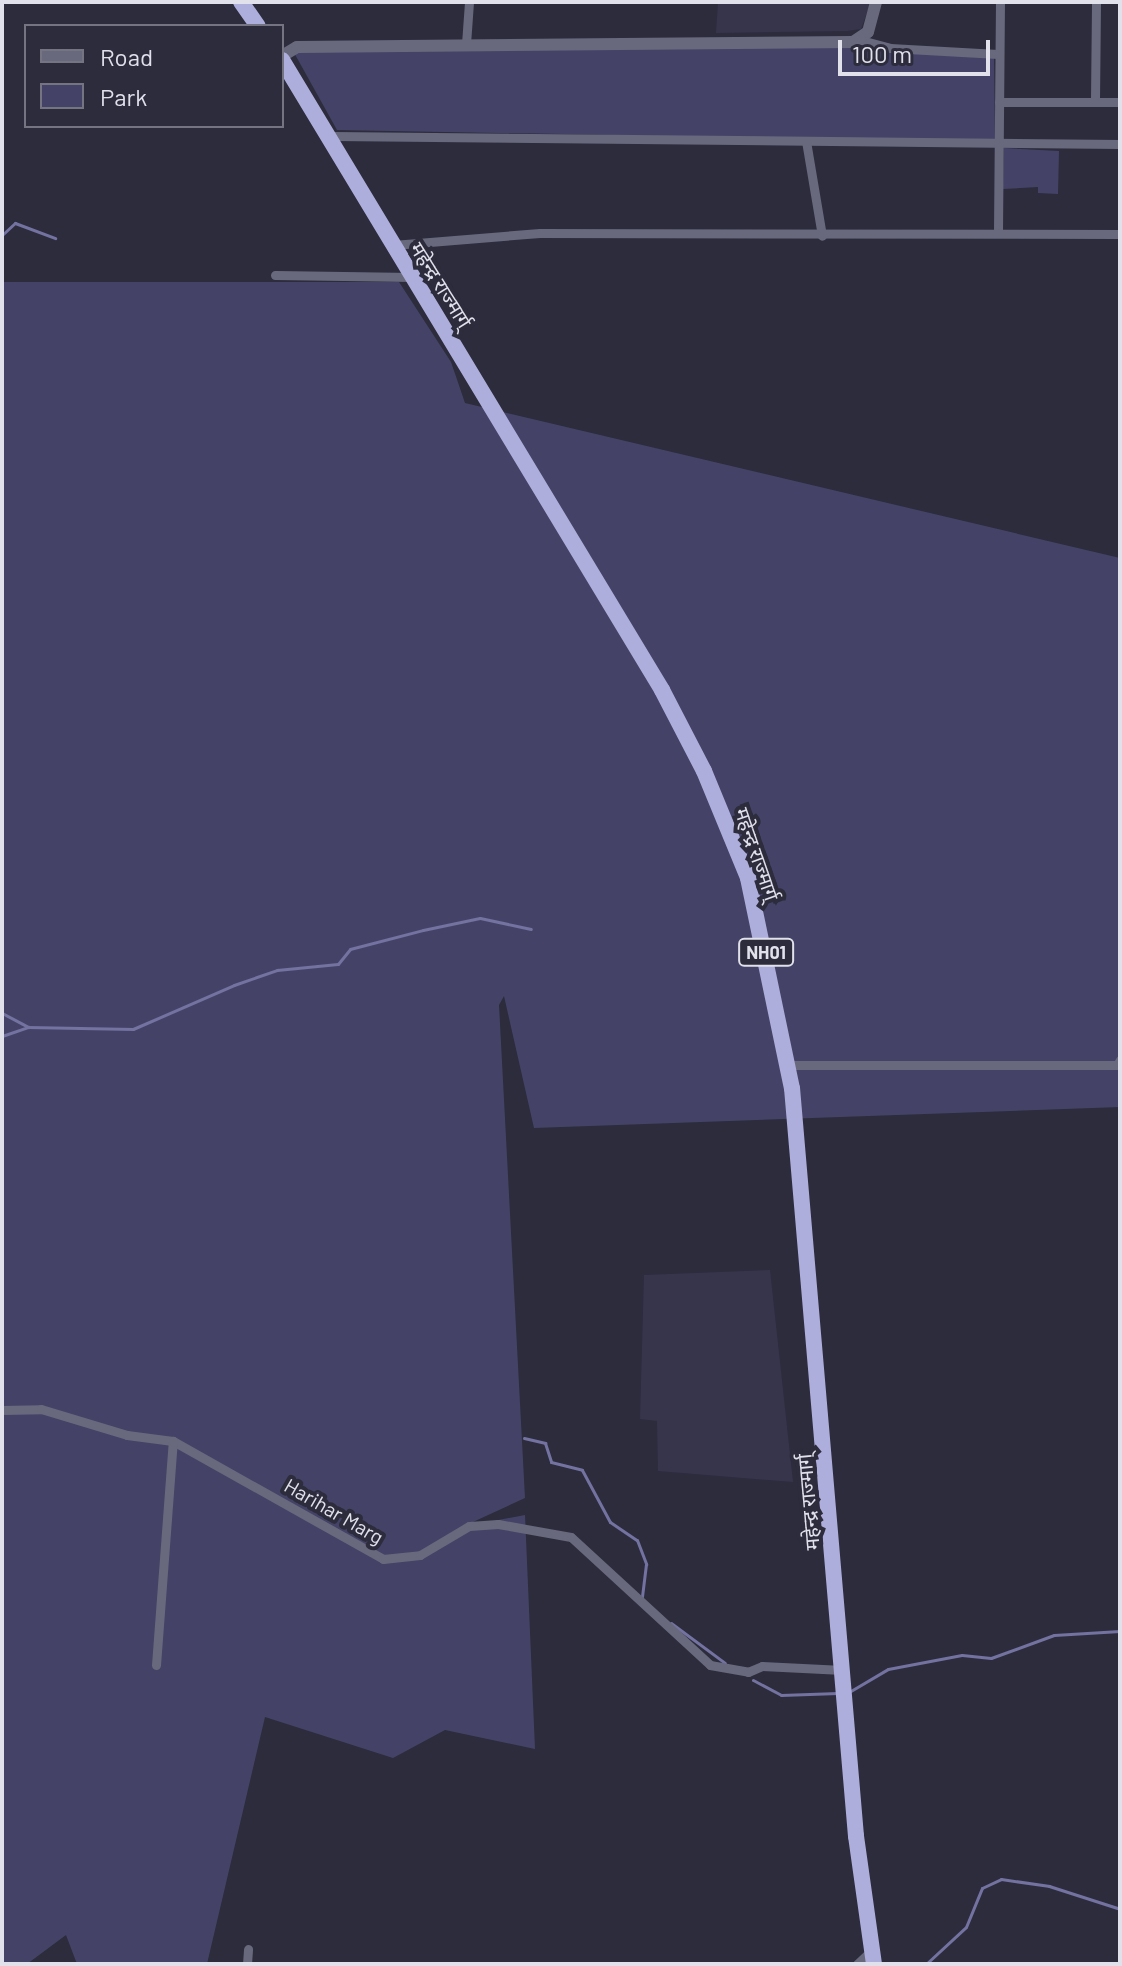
<!DOCTYPE html>
<meta charset="utf-8">
<style>
body{margin:0}
#map{position:relative;width:1122px;height:1966px;overflow:hidden;background:#2c2c3d;font-family:Barlow,"Noto Sans Devanagari",sans-serif}
div>[style]{position:absolute}
.built>*{inset:0;background:#36354b}
.green>*{inset:0;background:#444367}
.stream>*{height:3px;margin:-1.5px;padding:0 1.5px;transform-origin:1.5px;border-radius:1.5px;background:#7372a0}
.minor>*{height:9px;margin:-4.5px;padding:0 4.5px;transform-origin:4.5px;border-radius:4.5px;background:#69697d}
.tertiary>*{height:12px;margin:-6px;padding:0 6px;transform-origin:6px;border-radius:6px;background:#69697d}
.trunk>*{height:16px;margin:-8px;padding:0 8px;transform-origin:8px;border-radius:8px;background:#aeaedc}
span{translate:-50% -50%;white-space:nowrap;text-align:center;line-height:1.15;-webkit-text-stroke:8px #2c2c3d;paint-order:stroke}
.shield-label span{padding:2px 6px;background:#2c2c3d;border:2px solid;border-radius:6px;-webkit-text-stroke-width:0}
.shield-label{font-size:18px;color:#e1e1ec;font-weight:700}
.street-label{font-size:20px;color:#e1e1ec}
.frame{position:absolute;inset:0;border:4px solid #e1e1ec;pointer-events:none}
.legend{position:absolute;left:24px;top:24px;width:260px;height:104px;box-sizing:border-box;background:#2c2c3d;border:2px solid #747483;margin:0;padding:10px 14px;list-style:none;font-size:24px;color:#e1e1ec}
.legend li{display:flex;align-items:center;gap:16px;height:40px}
.legend b{width:40px;border:2px solid #747483}
.scale{position:absolute;left:838px;top:40px;width:152px;height:36px;box-sizing:border-box;border:4px solid #e1e1ec;border-top:0;padding-left:10px;font-size:24px;line-height:28px;white-space:nowrap;color:#e1e1ec;-webkit-text-stroke:6px #2c2c3d;paint-order:stroke}
</style>
<div id="map">
<div class="built">
<i style="clip-path:polygon(718px 2px,871px 2px,861px 29px,847px 31px,716px 33px)"></i>
<i style="clip-path:polygon(770px 1270px,793px 1482px,658px 1471px,657px 1421px,640px 1419px,644px 1275px)"></i>
</div>
<div class="green">
<i style="clip-path:polygon(831px 46px,994px 50px,995px 142px,337px 130px,292px 49px)"></i>
<i style="clip-path:polygon(1004px 148px,1059px 151px,1058px 194px,1038px 193px,1038px 187px,1003px 189px)"></i>
<i style="clip-path:polygon(2px 282px,399px 282px,451px 362px,465px 403px,1120px 558px,1120px 1107px,534px 1128px,504px 996px,499px 1005px,525px 1498px,462px 1527px,525px 1515px,535px 1749px,445px 1730px,393px 1758px,265px 1717px,207px 1964px,77px 1964px,66px 1935px,27px 1964px,2px 1964px)"></i>
</div>
<div class="stream">
<i style="left:2px;top:235px;width:18px;rotate:-43deg"></i>
<i style="left:15px;top:223px;width:43px;rotate:20.6deg"></i>
<i style="left:2px;top:1013px;width:30px;rotate:28deg"></i>
<i style="left:28px;top:1027px;width:105px;rotate:1.1deg"></i>
<i style="left:133px;top:1029px;width:110px;rotate:-23.5deg"></i>
<i style="left:234px;top:985px;width:46px;rotate:-19.2deg"></i>
<i style="left:277px;top:970px;width:61px;rotate:-5.6deg"></i>
<i style="left:338px;top:964px;width:19px;rotate:-51deg"></i>
<i style="left:350px;top:949px;width:75px;rotate:-14.6deg"></i>
<i style="left:423px;top:930px;width:58px;rotate:-11.9deg"></i>
<i style="left:480px;top:918px;width:52px;rotate:12.2deg"></i>
<i style="left:2px;top:1036px;width:28px;rotate:-19deg"></i>
<i style="left:524px;top:1438px;width:22px;rotate:13deg"></i>
<i style="left:545px;top:1443px;width:20px;rotate:72deg"></i>
<i style="left:551px;top:1462px;width:32px;rotate:14deg"></i>
<i style="left:582px;top:1470px;width:59px;rotate:61.7deg"></i>
<i style="left:610px;top:1522px;width:32px;rotate:34deg"></i>
<i style="left:637px;top:1540px;width:26px;rotate:69deg"></i>
<i style="left:646px;top:1564px;width:33px;rotate:97deg"></i>
<i style="left:671px;top:1623px;width:67px;rotate:36.5deg"></i>
<i style="left:753px;top:1680px;width:32px;rotate:28deg"></i>
<i style="left:781px;top:1695px;width:57px;rotate:-2deg"></i>
<i style="left:849px;top:1692px;width:45px;rotate:-30.5deg"></i>
<i style="left:888px;top:1669px;width:75px;rotate:-10.7deg"></i>
<i style="left:962px;top:1655px;width:29px;rotate:6deg"></i>
<i style="left:991px;top:1658px;width:67px;rotate:-20.1deg"></i>
<i style="left:1054px;top:1635px;width:66px;rotate:-3.5deg"></i>
<i style="left:926px;top:1964px;width:54px;rotate:-42.8deg"></i>
<i style="left:966px;top:1927px;width:42px;rotate:-67.7deg"></i>
<i style="left:982px;top:1888px;width:21px;rotate:-25deg"></i>
<i style="left:1001px;top:1879px;width:49px;rotate:8.3deg"></i>
<i style="left:1049px;top:1886px;width:75px;rotate:17.9deg"></i>
</div>
<div class="minor">
<i style="left:861px;top:40px;width:30px;rotate:15deg"></i>
<i style="left:890px;top:48px;width:108px;rotate:3.2deg"></i>
<i style="left:466px;top:44px;width:42px;rotate:-85.9deg"></i>
<i style="left:1095px;top:100px;width:98px;rotate:-89.4deg"></i>
<i style="left:999px;top:102px;width:121px"></i>
<i style="left:332px;top:136px;width:788px;rotate:0.58deg"></i>
<i style="left:806px;top:141px;width:96px;rotate:80.4deg"></i>
<i style="left:998px;top:231px;width:229px;rotate:-89.5deg"></i>
<i style="left:393px;top:245px;width:147px;rotate:-4.7deg"></i>
<i style="left:540px;top:233px;width:580px;rotate:0.1deg"></i>
<i style="left:275px;top:275px;width:137px;rotate:0.8deg"></i>
<i style="left:788px;top:1065px;width:329px"></i>
<i style="left:1117px;top:1065px;width:6px;rotate:-59deg"></i>
<i style="left:2px;top:1410px;width:39px;rotate:-1deg"></i>
<i style="left:41px;top:1409px;width:90px;rotate:16.8deg"></i>
<i style="left:127px;top:1435px;width:46px;rotate:7.4deg"></i>
<i style="left:173px;top:1441px;width:241px;rotate:29.3deg"></i>
<i style="left:383px;top:1559px;width:37px;rotate:-6deg"></i>
<i style="left:420px;top:1555px;width:57px;rotate:-30.6deg"></i>
<i style="left:469px;top:1526px;width:29px;rotate:-4deg"></i>
<i style="left:498px;top:1524px;width:74px;rotate:10.1deg"></i>
<i style="left:571px;top:1537px;width:189px;rotate:42.6deg"></i>
<i style="left:710px;top:1665px;width:39px;rotate:10deg"></i>
<i style="left:748px;top:1672px;width:15px;rotate:-23deg"></i>
<i style="left:762px;top:1666px;width:81px;rotate:2.8deg"></i>
<i style="left:156px;top:1665px;width:225px;rotate:-85.7deg"></i>
<i style="left:247px;top:1964px;width:15px;rotate:-86deg"></i>
<i style="left:857px;top:1964px;width:16px;rotate:-43deg"></i>
</div>
<div class="tertiary">
<i style="left:282px;top:56px;width:17px;rotate:-31deg"></i>
<i style="left:297px;top:47px;width:556px;rotate:-0.52deg"></i>
<i style="left:853px;top:42px;width:18px;rotate:-34deg"></i>
<i style="left:868px;top:32px;width:31px;rotate:-75deg"></i>
</div>
<div class="trunk">
<i style="left:241px;top:2px;width:29px;rotate:55deg"></i>
<i style="left:282px;top:60px;width:736px;rotate:58.9deg"></i>
<i style="left:662px;top:690px;width:91px;rotate:62.6deg"></i>
<i style="left:704px;top:771px;width:116px;rotate:67.6deg"></i>
<i style="left:748px;top:878px;width:215px;rotate:78.2deg"></i>
<i style="left:792px;top:1088px;width:751px;rotate:85.11deg"></i>
<i style="left:856px;top:1836px;width:129px;rotate:82deg"></i>
</div>
<div class="shield-label">
<span style="left:766px;top:952px">NH01</span>
</div>
<div class="street-label">
<span style="left:441px;top:285px;rotate:58deg">महेन्द्र राज्मार्ग्</span>
<span style="left:757px;top:854px;rotate:71deg">महेन्द्र राज्मार्ग्</span>
<span style="left:808px;top:1502px;rotate:-95deg">महेन्द्र राज्मार्ग्</span>
<span style="left:334px;top:1511px;rotate:30deg">Harihar Marg</span>
</div>
<div class="frame"></div>
<ul class="legend">
<li><b style="height:10px;background:#69697d"></b>Road</li>
<li><b style="height:22px;background:#444367"></b>Park</li>
</ul>
<div class="scale">100 m</div>
</div>
